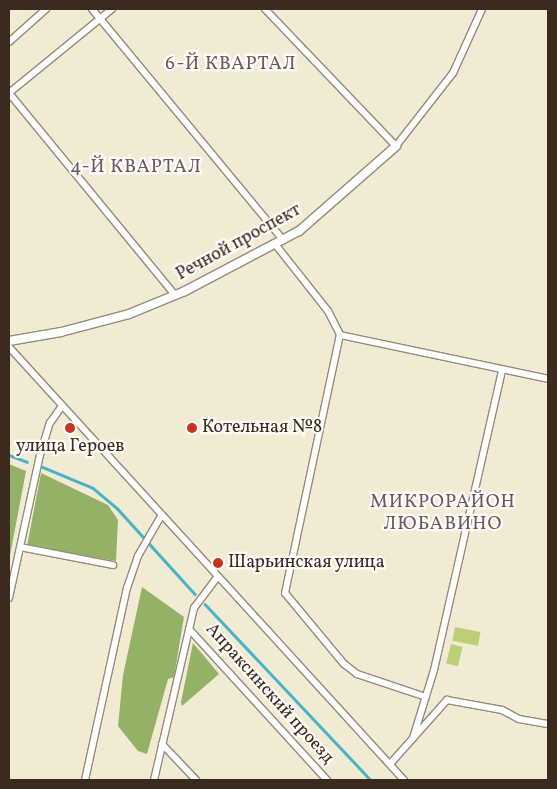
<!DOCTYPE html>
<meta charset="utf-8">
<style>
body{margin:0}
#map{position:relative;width:557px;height:789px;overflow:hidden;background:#f2ebd4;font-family:Vollkorn,serif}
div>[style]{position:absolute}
.green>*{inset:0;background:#bbd074;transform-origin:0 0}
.forest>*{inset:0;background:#94b266}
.stream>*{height:2.5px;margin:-1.25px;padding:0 1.25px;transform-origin:1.25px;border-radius:1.25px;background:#48b3c6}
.roads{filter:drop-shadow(1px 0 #968a79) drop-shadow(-1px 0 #968a79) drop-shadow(0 1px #968a79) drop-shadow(0 -1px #968a79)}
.minor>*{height:6px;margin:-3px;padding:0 3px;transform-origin:3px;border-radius:3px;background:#fff}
.tertiary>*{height:8px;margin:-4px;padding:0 4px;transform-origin:4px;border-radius:4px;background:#fff}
.dots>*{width:14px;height:14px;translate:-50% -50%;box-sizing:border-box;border:2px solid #fdfcf7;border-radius:50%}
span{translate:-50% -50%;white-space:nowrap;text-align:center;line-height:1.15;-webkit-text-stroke:4.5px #fdfcf7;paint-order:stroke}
.street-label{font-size:18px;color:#3b2a1e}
.poi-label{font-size:18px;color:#3b2a1e}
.left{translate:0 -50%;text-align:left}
.neighbourhood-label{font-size:19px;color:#6a5860;letter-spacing:1px}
.frame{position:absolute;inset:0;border:10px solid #3b2a1e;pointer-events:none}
</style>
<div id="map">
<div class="green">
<i style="left:455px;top:627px;width:26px;height:14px;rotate:11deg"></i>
<i style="left:451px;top:644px;width:12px;height:20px;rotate:14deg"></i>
</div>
<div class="forest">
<i style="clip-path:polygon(9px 464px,26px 471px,9px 561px)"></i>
<i style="clip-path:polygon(41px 473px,108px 505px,118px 520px,116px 561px,27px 546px)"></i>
<i style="clip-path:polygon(142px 587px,184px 617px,174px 677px,168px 679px,147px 754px,138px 751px,118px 726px,123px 675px)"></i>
<i style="clip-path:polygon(193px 643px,219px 674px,182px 706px,181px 702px)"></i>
</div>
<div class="stream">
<i style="left:9px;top:455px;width:19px;rotate:21deg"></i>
<i style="left:40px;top:466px;width:57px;rotate:22.5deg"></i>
<i style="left:93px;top:488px;width:31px;rotate:40deg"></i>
<i style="left:117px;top:508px;width:116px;rotate:47.8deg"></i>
<i style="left:205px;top:604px;width:242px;rotate:46.7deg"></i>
</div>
<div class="roads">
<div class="minor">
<i style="left:92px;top:9px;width:300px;rotate:50.4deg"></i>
<i style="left:265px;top:9px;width:190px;rotate:46.3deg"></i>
<i style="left:396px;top:146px;width:93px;rotate:-52deg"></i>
<i style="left:453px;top:73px;width:70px;rotate:-65.6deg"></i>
<i style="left:9px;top:42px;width:50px;rotate:-41.7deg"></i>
<i style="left:9px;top:93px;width:261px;rotate:50.6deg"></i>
<i style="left:9px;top:93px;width:133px;rotate:-39.2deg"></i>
<i style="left:275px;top:244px;width:85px;rotate:51.7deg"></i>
<i style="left:328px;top:311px;width:27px;rotate:63deg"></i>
<i style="left:9px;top:347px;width:586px;rotate:47.63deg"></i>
<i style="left:20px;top:547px;width:95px;rotate:11deg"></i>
<i style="left:9px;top:598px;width:146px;rotate:-77.8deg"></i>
<i style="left:40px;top:455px;width:34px;rotate:-73deg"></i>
<i style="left:50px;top:423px;width:21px;rotate:-55deg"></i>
<i style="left:189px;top:629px;width:205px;rotate:47.6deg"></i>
<i style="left:426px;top:697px;width:73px;rotate:-161.6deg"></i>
<i style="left:357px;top:674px;width:16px;rotate:-142deg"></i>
<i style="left:344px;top:664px;width:92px;rotate:-129.7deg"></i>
<i style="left:285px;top:593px;width:264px;rotate:-78deg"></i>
<i style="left:340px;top:335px;width:213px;rotate:11.9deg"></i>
<i style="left:413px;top:738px;width:71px;rotate:-72.8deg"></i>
<i style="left:434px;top:670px;width:308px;rotate:-77.2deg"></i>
<i style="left:162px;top:744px;width:50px;rotate:46.6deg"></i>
<i style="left:390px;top:764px;width:86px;rotate:-48.3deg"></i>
<i style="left:447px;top:700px;width:56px;rotate:10.3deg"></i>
<i style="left:502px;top:710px;width:19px;rotate:28deg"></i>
<i style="left:519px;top:719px;width:29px;rotate:10deg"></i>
<i style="left:85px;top:780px;width:197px;rotate:-77.7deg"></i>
<i style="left:127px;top:588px;width:34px;rotate:-71deg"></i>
<i style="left:138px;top:556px;width:46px;rotate:-60.1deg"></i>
<i style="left:154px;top:780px;width:177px;rotate:-76.9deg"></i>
<i style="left:194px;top:608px;width:39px;rotate:-53deg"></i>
</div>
<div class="tertiary">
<i style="left:9px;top:341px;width:53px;rotate:-9.8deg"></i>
<i style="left:61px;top:332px;width:70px;rotate:-14.8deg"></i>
<i style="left:129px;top:314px;width:61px;rotate:-22.3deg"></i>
<i style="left:185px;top:291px;width:129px;rotate:-27.8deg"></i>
<i style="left:299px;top:231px;width:129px;rotate:-41.2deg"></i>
</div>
</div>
<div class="dots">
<i style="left:70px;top:428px;background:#c8321e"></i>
<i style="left:192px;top:428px;background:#c8321e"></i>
<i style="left:218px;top:563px;background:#c8321e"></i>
</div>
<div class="street-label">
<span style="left:239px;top:243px;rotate:-29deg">Речной проспект</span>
<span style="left:269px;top:694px;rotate:48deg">Апраксинский проезд</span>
</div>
<div class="poi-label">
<span class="left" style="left:202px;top:428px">Котельная №8</span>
<span style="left:70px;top:447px">улица Героев</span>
<span class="left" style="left:228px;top:563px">Шарьинская улица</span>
</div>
<div class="neighbourhood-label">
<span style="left:231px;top:65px">6-Й КВАРТАЛ</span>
<span style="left:136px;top:168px">4-Й КВАРТАЛ</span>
<span style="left:443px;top:514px">МИКРОРАЙОН<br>ЛЮБАВИНО</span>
</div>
<div class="frame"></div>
</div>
